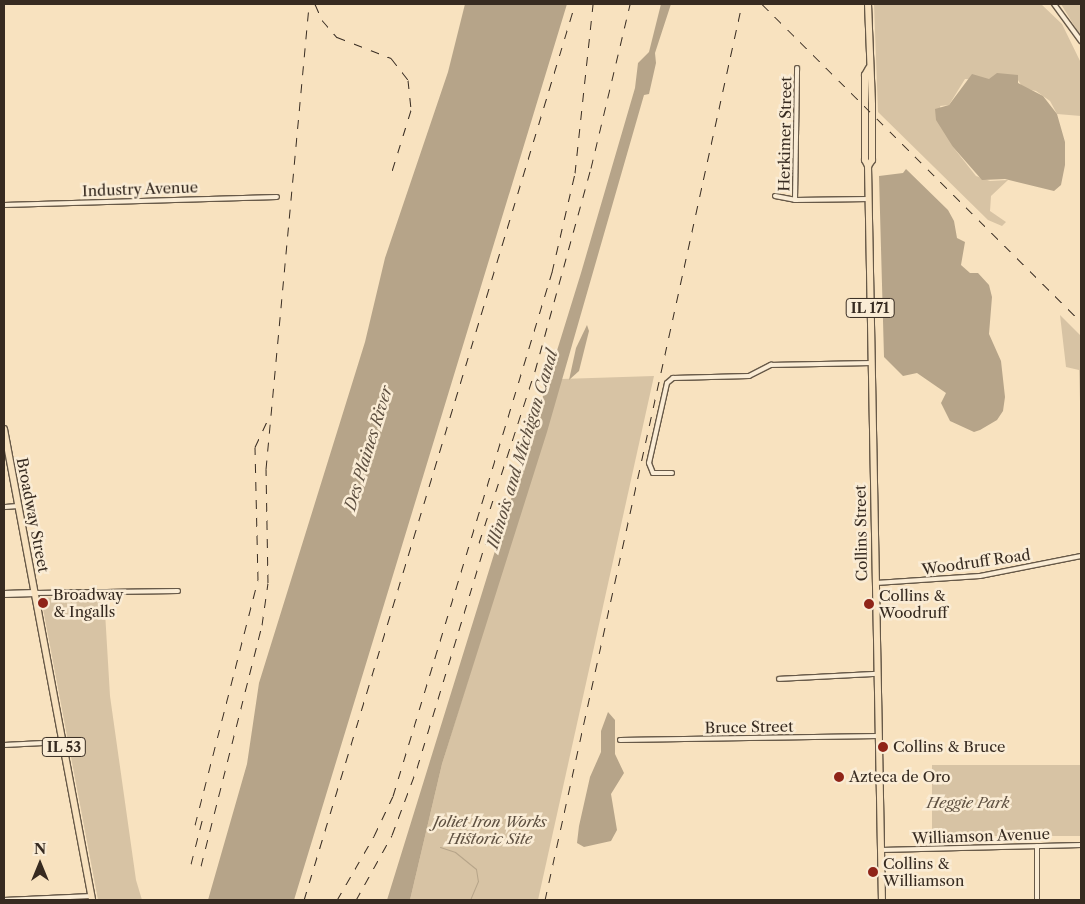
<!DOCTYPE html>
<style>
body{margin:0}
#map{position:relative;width:1085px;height:904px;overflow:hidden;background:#f8e2bf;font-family:"Libre Caslon Text",serif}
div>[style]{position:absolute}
.green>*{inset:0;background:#d7c3a4;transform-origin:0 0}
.water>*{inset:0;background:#b6a489}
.stream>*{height:1px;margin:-0.5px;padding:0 0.5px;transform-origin:0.5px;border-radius:0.5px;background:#b6a489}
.roads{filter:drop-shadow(1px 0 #675948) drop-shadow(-1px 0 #675948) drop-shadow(0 1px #675948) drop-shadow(0 -1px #675948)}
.street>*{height:4px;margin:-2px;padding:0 2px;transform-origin:2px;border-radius:2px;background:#faecd5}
.secondary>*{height:5.5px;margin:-2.75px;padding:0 2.75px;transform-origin:2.75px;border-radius:2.75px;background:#faecd5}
.primary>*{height:6px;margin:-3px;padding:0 3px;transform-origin:3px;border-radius:3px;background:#f8e2bf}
.rail>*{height:1px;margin-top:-0.5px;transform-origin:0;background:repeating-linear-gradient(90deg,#372b21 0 9px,transparent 0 18px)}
.dots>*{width:14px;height:14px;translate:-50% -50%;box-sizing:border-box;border:2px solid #faecd5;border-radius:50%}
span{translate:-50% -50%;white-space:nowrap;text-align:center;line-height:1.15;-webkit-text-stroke:5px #faecd5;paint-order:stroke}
.shield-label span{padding:1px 4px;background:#faecd5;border:1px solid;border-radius:4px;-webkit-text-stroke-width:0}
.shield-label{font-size:14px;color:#372b21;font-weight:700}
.street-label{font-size:15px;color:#372b21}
.poi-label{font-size:15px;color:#372b21}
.left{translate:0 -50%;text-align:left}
.park-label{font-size:15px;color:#5f5142;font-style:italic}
.water-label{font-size:16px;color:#5d4f40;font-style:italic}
.frame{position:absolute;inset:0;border:5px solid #372b21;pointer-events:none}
.north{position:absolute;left:15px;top:839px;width:50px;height:50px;-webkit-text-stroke:4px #faecd5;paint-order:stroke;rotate:0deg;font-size:14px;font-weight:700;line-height:20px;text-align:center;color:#372b21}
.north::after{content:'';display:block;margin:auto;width:18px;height:22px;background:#372b21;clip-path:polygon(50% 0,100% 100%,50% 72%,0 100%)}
</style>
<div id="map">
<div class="green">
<i style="clip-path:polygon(874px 4px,1041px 4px,1062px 24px,1081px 63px,1081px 116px,1057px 114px,1050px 101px,1036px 91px,1023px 88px,1018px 80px,965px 79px,949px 105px,940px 106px,953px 147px,976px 176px,990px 181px,1008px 180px,991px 196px,990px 211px,1006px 222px,1002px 226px,988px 220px,878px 112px)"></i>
<i style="clip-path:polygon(1061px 4px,1081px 4px,1081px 37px)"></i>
<i style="clip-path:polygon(1060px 315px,1081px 336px,1081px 434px,1079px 370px,1066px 367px)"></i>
<i style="clip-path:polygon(654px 376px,538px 900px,410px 900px,442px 764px,561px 379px)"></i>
<i style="clip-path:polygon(104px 595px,110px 696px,136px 880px,142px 900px,98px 900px,41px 598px)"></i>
<i style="left:1081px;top:765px;width:71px;height:149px;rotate:90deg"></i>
</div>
<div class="water">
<i style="clip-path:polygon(465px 4px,567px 4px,294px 900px,208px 900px,247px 764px,259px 683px,365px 342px,385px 258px,448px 72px)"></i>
<i style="clip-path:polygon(661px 4px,671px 4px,655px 53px,656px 63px,649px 94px,644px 95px,547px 432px,442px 764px,410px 900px,387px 900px,581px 273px,635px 88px,638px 63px,649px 52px)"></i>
<i style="clip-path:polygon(997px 73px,1018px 75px,1018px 83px,1043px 96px,1057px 114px,1065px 142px,1065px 165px,1061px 185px,1054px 191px,1005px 179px,982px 180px,953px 147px,936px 120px,935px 109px,949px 105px,972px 74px,989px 79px)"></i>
<i style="clip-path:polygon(906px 169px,948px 210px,954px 221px,957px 238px,965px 242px,961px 265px,970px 273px,978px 273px,989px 285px,992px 297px,989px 334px,1001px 361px,1005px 397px,1003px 411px,997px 420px,980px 430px,974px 432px,950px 421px,941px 403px,946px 393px,917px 373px,903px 376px,884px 357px,879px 176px,903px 173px)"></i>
<i style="clip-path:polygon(587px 325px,589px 331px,579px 371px,569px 380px,576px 348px)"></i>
<i style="clip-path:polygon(608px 712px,615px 720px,615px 754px,624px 773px,611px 794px,617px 830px,611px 841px,584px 847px,577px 843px,579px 826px,590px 777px,601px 752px,601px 731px)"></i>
</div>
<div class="stream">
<i style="left:440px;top:847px;width:16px;rotate:18deg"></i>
<i style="left:455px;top:852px;width:27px;rotate:39deg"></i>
<i style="left:476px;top:869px;width:12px;rotate:81deg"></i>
<i style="left:478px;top:881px;width:21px;rotate:113deg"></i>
</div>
<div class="roads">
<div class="street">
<i style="left:1054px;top:4px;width:46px;rotate:53.9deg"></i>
<i style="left:775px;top:196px;width:20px;rotate:11deg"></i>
<i style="left:795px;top:200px;width:74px;rotate:-0.8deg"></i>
<i style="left:795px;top:200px;width:132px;rotate:-89.1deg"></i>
<i style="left:4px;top:205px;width:273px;rotate:-1.7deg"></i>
<i style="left:672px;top:473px;width:19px;rotate:180deg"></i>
<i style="left:653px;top:473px;width:11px;rotate:-112deg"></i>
<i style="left:649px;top:463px;width:82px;rotate:-77.3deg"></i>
<i style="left:667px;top:383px;width:8px;rotate:-40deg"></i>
<i style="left:673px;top:378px;width:76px;rotate:-1.5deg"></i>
<i style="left:749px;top:376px;width:25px;rotate:-27deg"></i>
<i style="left:771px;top:365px;width:99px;rotate:-1.2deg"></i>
<i style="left:4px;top:507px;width:15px;rotate:-4deg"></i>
<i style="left:876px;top:583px;width:104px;rotate:-3.9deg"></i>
<i style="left:980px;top:576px;width:103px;rotate:-11.2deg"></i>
<i style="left:35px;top:593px;width:143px;rotate:-0.8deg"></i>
<i style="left:779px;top:679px;width:97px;rotate:-3deg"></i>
<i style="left:620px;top:740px;width:258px;rotate:-0.9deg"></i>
<i style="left:4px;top:745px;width:59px;rotate:-2.9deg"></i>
<i style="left:1037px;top:846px;width:54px;rotate:90deg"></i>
<i style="left:881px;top:850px;width:200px;rotate:-1.4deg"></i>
<i style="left:4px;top:900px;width:88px;rotate:-2.6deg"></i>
</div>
<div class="secondary">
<i style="left:4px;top:594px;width:31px;rotate:-2deg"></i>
</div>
<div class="primary">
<i style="left:868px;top:4px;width:101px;rotate:87.7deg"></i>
<i style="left:872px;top:105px;width:55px;rotate:90deg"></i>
<i style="left:872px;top:160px;width:7px;rotate:124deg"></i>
<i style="left:869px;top:68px;width:8px;rotate:120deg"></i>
<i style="left:865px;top:75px;width:85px;rotate:90deg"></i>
<i style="left:865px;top:160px;width:7px;rotate:63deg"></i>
<i style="left:868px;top:166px;width:734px;rotate:88.91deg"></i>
<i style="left:4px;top:429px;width:479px;rotate:79.4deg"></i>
</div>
</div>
<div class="rail">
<i style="left:315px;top:4px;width:17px;rotate:66deg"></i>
<i style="left:322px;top:20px;width:23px;rotate:49deg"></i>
<i style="left:337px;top:37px;width:58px;rotate:21.3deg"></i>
<i style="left:391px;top:58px;width:28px;rotate:52deg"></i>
<i style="left:408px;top:80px;width:30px;rotate:84deg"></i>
<i style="left:411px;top:110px;width:64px;rotate:107.3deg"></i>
<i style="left:762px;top:4px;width:450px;rotate:44.9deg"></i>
<i style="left:479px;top:543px;width:181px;rotate:-72deg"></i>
<i style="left:535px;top:371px;width:211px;rotate:-74.6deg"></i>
<i style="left:591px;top:168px;width:169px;rotate:-76.6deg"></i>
<i style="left:195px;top:825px;width:253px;rotate:-75.6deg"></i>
<i style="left:258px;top:580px;width:133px;rotate:-91.3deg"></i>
<i style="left:255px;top:447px;width:29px;rotate:-65deg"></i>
<i style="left:191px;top:864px;width:49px;rotate:-75.7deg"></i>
<i style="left:201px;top:866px;width:249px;rotate:-75.8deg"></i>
<i style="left:262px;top:625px;width:42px;rotate:-81.9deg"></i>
<i style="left:268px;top:583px;width:114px;rotate:-91deg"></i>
<i style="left:266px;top:469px;width:467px;rotate:-84.7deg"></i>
<i style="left:304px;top:900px;width:936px;rotate:-73.17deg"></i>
<i style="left:337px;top:900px;width:74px;rotate:-60deg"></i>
<i style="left:374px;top:836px;width:44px;rotate:-64.6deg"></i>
<i style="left:393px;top:796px;width:548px;rotate:-73.12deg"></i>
<i style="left:552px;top:272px;width:102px;rotate:-76.9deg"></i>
<i style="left:575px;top:173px;width:170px;rotate:-83.9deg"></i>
<i style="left:356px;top:900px;width:74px;rotate:-61deg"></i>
<i style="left:392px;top:835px;width:72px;rotate:-69.5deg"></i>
<i style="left:417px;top:768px;width:245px;rotate:-73.1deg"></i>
<i style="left:545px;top:900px;width:917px;rotate:-77.6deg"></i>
</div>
<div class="dots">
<i style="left:43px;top:603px;background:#8f2418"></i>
<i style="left:869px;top:604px;background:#8f2418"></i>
<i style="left:883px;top:747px;background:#8f2418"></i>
<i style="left:839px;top:777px;background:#8f2418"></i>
<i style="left:873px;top:872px;background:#8f2418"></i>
</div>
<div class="shield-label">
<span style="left:870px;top:308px">IL 171</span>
<span style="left:64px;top:747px">IL 53</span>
</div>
<div class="street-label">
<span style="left:785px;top:134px;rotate:-89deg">Herkimer Street</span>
<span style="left:140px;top:189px;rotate:-2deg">Industry Avenue</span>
<span style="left:33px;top:515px;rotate:79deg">Broadway Street</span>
<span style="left:861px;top:533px;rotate:-91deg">Collins Street</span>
<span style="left:976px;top:562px;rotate:-8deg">Woodruff Road</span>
<span style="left:749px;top:727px;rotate:-1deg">Bruce Street</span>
<span style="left:981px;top:836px;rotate:-2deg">Williamson Avenue</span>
</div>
<div class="poi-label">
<span class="left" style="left:53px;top:603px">Broadway<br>&amp; Ingalls</span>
<span class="left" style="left:879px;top:604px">Collins &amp;<br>Woodruff</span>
<span class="left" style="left:893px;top:747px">Collins &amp; Bruce</span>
<span class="left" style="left:849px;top:777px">Azteca de Oro</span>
<span class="left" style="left:883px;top:872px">Collins &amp;<br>Williamson</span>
</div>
<div class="park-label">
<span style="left:968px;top:803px">Heggie Park</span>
<span style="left:490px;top:830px">Joliet Iron Works<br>Historic Site</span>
</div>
<div class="water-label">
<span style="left:368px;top:448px;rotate:-73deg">Des Plaines River</span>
<span style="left:522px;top:449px;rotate:-73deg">Illinois and Michigan Canal</span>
</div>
<div class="frame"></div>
<div class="north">N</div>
</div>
